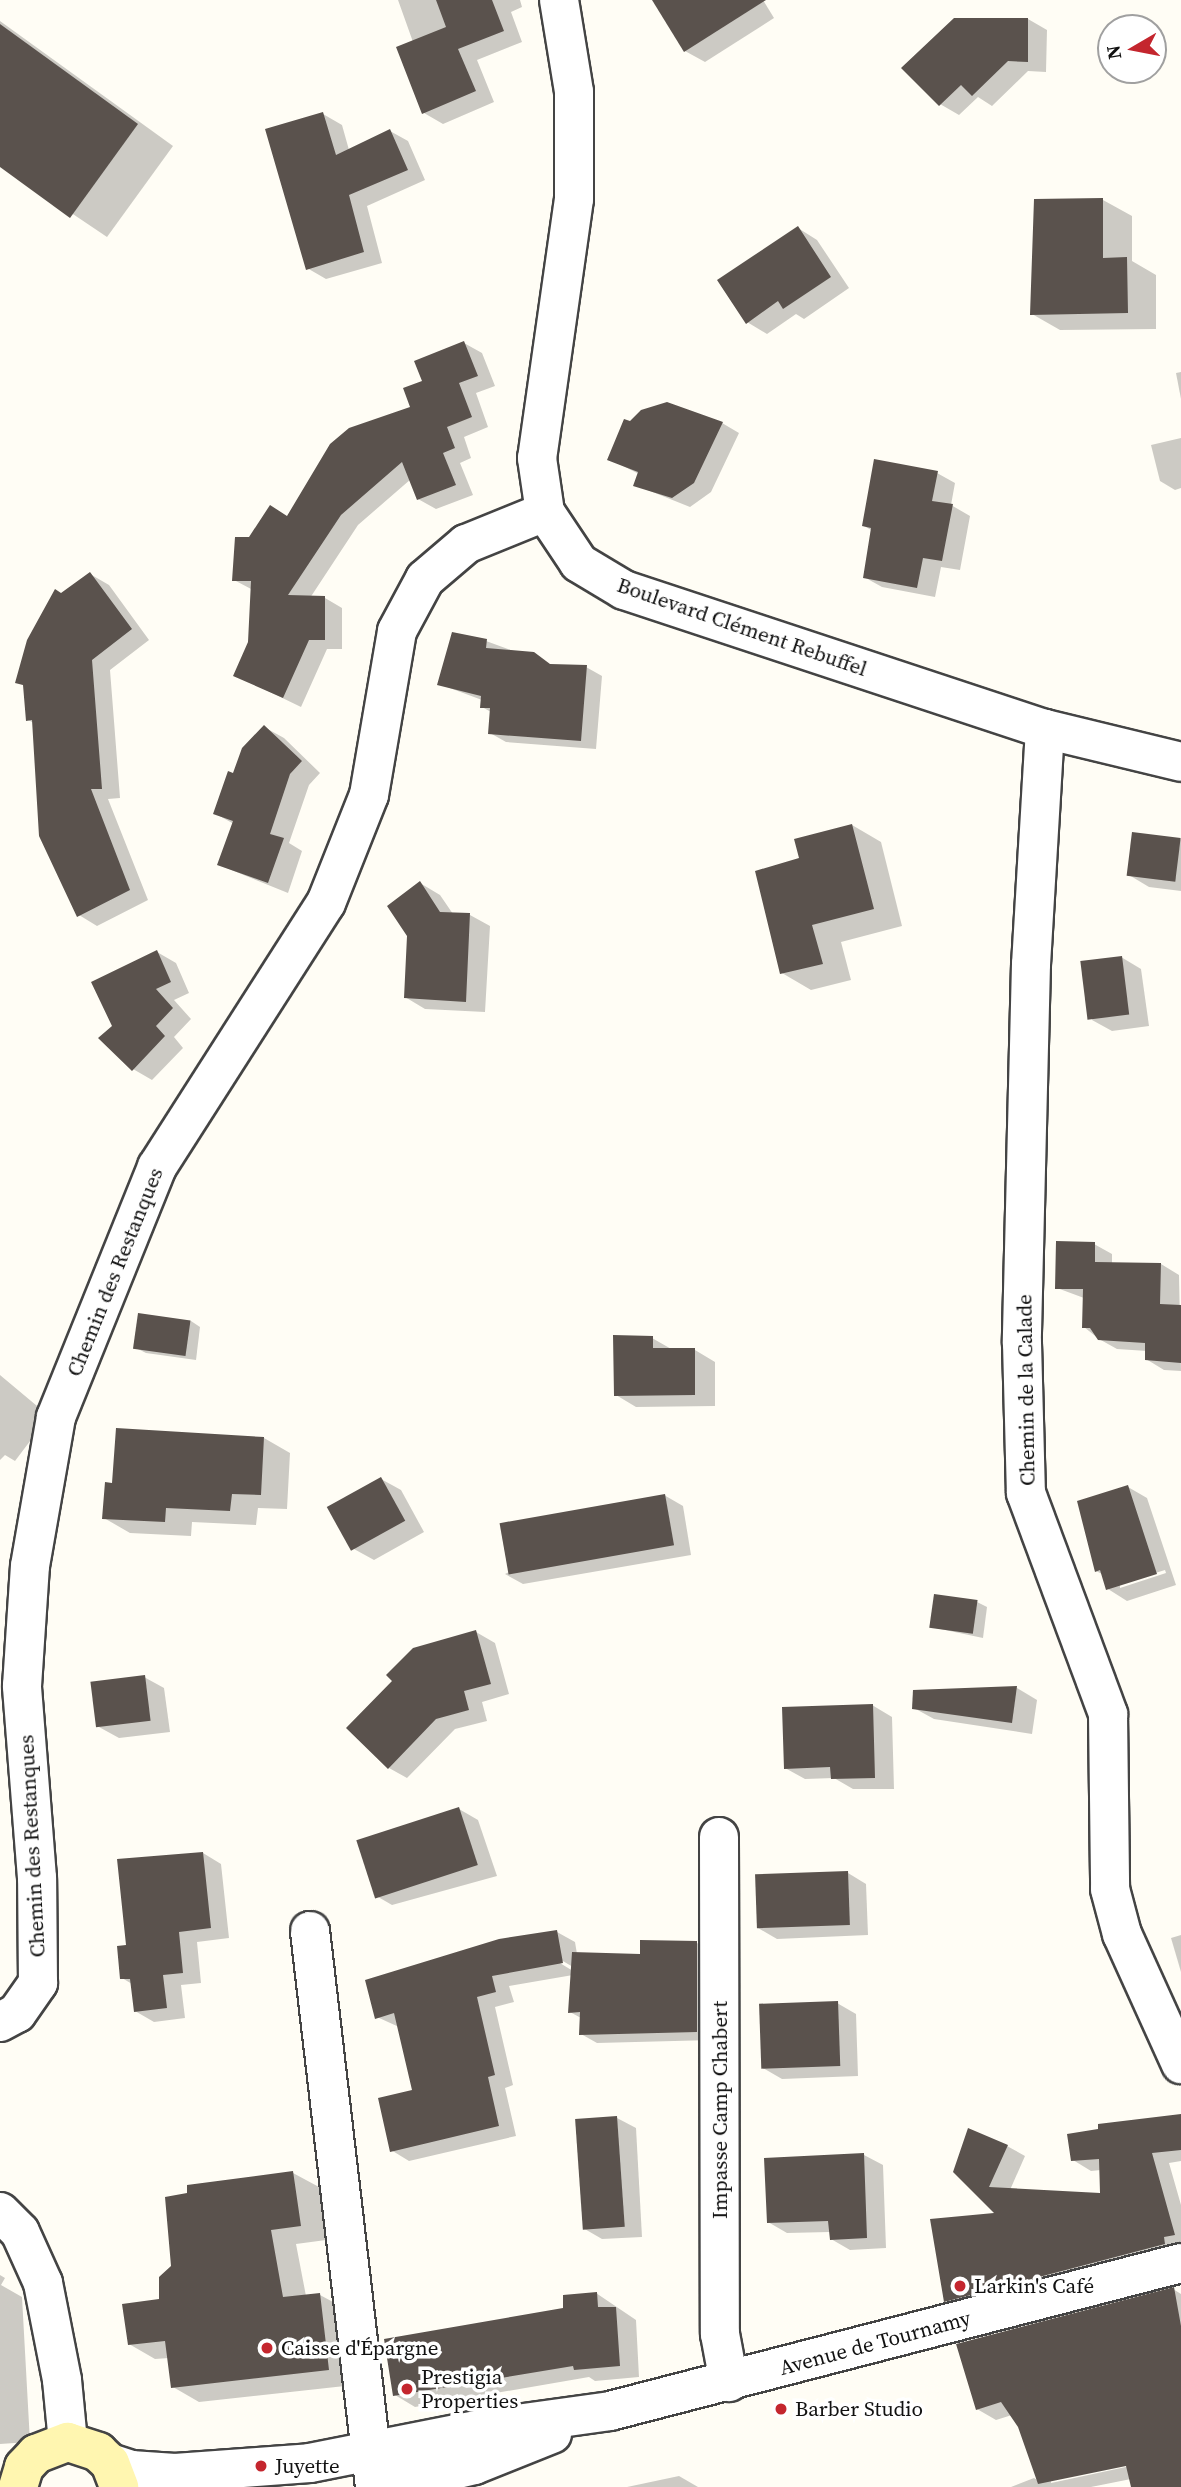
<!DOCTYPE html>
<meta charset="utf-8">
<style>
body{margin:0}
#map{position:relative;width:1181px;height:2487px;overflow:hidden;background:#fffdf5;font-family:"Source Serif 4",serif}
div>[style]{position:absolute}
.shadow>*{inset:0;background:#0003}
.building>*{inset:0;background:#5a524d;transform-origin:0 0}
.roads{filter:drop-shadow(2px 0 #444) drop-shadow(-2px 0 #444) drop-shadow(0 2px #444) drop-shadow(0 -2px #444)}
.minor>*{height:38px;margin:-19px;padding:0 19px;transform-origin:19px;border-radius:19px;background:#fff}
.secondary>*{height:38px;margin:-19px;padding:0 19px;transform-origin:19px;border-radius:19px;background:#fff6b0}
.dots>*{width:19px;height:19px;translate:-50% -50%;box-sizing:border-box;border:4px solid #fff;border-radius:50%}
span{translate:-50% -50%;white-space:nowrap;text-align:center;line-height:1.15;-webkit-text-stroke:7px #fff;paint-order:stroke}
.street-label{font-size:21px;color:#111}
.poi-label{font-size:21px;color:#111}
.left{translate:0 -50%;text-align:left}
.north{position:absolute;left:1097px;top:14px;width:70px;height:70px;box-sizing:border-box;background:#fff;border:2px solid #a0a0a0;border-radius:50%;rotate:260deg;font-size:19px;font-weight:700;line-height:28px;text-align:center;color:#111}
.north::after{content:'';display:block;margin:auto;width:24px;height:32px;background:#c4262e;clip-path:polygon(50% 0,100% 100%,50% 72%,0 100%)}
</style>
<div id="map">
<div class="shadow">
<i style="clip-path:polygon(398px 0,520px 0,522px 7px,511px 12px,522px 42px,477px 60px,494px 102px,443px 124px,424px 113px,413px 42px)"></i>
<i style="clip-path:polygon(654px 0,763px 0,774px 18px,705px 62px,685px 51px)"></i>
<i style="clip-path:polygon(1028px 19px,1047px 30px,1046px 72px,1028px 71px,992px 106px,978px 97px,959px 115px,940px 104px)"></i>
<i style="clip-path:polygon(0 21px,173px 146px,107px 237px,0 165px)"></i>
<i style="clip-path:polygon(323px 114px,342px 125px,349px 150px,390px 131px,408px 141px,425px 180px,367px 206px,382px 263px,326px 279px,307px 268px)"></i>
<i style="clip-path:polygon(1103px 200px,1132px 216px,1132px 261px,1156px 275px,1156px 329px,1060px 330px,1032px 314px)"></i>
<i style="clip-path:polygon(798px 228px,817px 240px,849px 288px,804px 319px,796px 314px,767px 334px,747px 322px)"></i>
<i style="clip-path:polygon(464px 343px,482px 353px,495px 386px,476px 393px,488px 427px,464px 437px,471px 458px,460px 463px,473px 495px,436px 509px,418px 499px,411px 479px,358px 525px,310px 598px,325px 598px,342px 608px,342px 649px,327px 649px,301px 707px,235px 675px,249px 643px,253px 590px,234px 580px,250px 539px,289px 517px,412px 408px,424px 383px)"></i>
<i style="clip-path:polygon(1181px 372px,1181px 399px,1176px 373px)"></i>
<i style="clip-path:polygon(631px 423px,722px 423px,739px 433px,711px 492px,690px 507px,635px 485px,639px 474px,609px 459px)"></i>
<i style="clip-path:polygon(1181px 438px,1181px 488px,1175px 490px,1160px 481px,1151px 445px)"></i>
<i style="clip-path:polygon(937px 473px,955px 483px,951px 505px,970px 516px,960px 570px,941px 567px,935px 597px,882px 587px,864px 577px,873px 531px,864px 526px)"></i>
<i style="clip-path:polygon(90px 574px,109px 585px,149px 640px,110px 670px,120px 798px,108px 799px,148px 900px,97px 926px,79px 915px,34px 723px,28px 720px,25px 686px,17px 682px,61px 595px)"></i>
<i style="clip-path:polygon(486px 641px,552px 665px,586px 667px,602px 676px,596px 749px,506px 742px,490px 733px,491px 712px,482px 707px,482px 700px,439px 684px)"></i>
<i style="clip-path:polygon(264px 727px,284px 738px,320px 773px,309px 785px,289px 843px,302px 851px,288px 893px,219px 865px,234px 824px,216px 814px)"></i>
<i style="clip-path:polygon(852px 825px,881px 842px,902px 926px,841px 942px,851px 980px,811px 990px,782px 973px,801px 859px)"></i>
<i style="clip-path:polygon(1181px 839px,1181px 891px,1149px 887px,1129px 875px)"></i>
<i style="clip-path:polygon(420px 883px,440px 895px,453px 914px,470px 915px,490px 926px,485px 1012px,425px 1009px,405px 997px)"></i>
<i style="clip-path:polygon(157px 952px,176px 963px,189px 993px,174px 1000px,191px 1019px,174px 1037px,183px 1048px,152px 1080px,133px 1069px,114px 1026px)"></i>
<i style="clip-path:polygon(1121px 957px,1141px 969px,1149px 1026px,1112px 1031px,1092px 1020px)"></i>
<i style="clip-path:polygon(1094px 1244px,1112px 1254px,1112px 1264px,1161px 1264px,1179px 1275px,1181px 1371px,1164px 1370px,1146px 1359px,1147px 1351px,1117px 1349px,1099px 1339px,1084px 1327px,1084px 1298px,1057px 1288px)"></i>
<i style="clip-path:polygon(191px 1321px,200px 1327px,196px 1360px,146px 1353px,136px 1348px)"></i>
<i style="clip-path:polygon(652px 1338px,673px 1350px,695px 1350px,715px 1362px,715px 1406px,636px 1407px,616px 1395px)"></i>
<i style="clip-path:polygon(0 1375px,49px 1416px,15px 1461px,5px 1455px,0 1460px)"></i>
<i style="clip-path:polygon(117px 1430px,264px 1438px,290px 1453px,287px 1509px,258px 1508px,256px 1525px,192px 1522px,191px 1536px,130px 1533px,104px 1518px,114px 1485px)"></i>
<i style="clip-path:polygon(381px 1479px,401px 1490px,424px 1532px,374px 1560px,354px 1549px)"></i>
<i style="clip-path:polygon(evenodd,1128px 1487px,1147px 1498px,1176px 1585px,1127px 1601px,1108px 1589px,1104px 1575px,1096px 1571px,1128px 1487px,1165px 1570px,1166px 1573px,1120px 1588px,1120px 1584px,1165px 1570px)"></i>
<i style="clip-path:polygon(664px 1495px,683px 1506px,691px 1555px,523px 1584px,505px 1574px)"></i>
<i style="clip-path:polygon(977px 1602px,987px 1607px,983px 1638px,931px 1627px)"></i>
<i style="clip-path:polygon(476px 1632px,495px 1643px,509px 1694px,482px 1702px,487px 1721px,455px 1729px,407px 1778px,389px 1768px)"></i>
<i style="clip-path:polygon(144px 1677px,164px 1688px,170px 1732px,119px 1738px,99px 1727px)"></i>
<i style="clip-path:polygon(1017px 1688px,1037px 1700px,1032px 1734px,934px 1719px,914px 1708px,914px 1692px)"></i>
<i style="clip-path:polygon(872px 1705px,892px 1717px,894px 1789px,853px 1789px,834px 1778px,805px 1779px,785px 1768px)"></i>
<i style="clip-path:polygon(459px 1809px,478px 1820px,497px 1876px,392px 1905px,373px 1894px)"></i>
<i style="clip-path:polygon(203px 1853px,221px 1864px,229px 1938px,197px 1942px,201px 1983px,181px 1985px,185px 2018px,154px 2022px,135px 2011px,132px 1984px,122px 1978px,128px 1947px)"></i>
<i style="clip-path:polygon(848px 1873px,866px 1884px,868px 1935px,777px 1939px,758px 1928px)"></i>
<i style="clip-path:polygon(evenodd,557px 1932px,575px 1942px,577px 1954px,642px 1955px,697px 1943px,713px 1952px,713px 2040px,597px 2043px,581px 2034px,581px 2018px,570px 2012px,573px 1975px,509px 1986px,514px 2002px,495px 2007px,513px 2085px,505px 2088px,516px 2136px,409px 2161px,391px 2150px,414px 2092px,399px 2027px,377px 2017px,557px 1932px,556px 1957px,573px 1967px,573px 1971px,555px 1960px,556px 1957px)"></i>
<i style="clip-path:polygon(1181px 1935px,1181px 1972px,1171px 1938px)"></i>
<i style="clip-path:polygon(837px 2003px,856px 2014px,858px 2076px,782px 2079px,763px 2068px)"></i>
<i style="clip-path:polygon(1181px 2116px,1181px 2161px,1169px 2163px,1181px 2205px,1181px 2255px,964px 2311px,946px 2301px,998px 2214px,955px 2171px,1007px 2146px,1025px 2156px,1010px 2190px,1102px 2195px,1101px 2170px,1091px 2171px,1073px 2160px)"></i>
<i style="clip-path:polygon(617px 2118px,636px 2128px,642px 2237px,602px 2239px,583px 2228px)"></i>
<i style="clip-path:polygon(864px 2155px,883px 2165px,886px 2248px,850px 2250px,831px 2239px,830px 2232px,787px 2233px,768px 2222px)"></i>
<i style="clip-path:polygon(293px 2173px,319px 2187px,326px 2240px,296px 2244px,306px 2296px,320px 2295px,346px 2309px,354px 2385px,199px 2402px,173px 2387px,169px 2358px,155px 2359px,129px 2344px,161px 2301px)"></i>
<i style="clip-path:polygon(0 2275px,5px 2278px,1px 2285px,22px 2297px,30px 2442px,0 2444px)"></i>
<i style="clip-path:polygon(evenodd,1173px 2289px,1181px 2294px,1181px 2487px,1133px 2487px,1131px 2479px,1091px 2487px,1011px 2487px,1034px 2478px,1039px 2481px,1020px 2426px,1012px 2415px,996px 2420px,977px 2409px,1173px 2289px,1134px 2462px,1135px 2465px,1051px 2483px,1051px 2479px,1134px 2462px)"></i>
<i style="clip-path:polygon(596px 2293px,636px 2320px,639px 2377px,595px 2381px,589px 2377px,415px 2407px,395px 2395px)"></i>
<i style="clip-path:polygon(679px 2476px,698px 2487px,627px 2487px)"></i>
</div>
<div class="building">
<i style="clip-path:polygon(436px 0,492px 0,504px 31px,458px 49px,476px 91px,422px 114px,396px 47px,446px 27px)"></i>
<i style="clip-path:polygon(652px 0,766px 0,684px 52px)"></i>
<i style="clip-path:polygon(954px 18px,1028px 18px,1028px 62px,1008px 61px,972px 96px,961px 85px,939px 106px,901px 68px)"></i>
<i style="clip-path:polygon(0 24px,138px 124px,70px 218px,0 167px)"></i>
<i style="clip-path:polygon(323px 112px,336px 155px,390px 129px,408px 170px,349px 195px,364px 252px,306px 270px,265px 129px)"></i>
<i style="clip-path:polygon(1103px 198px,1103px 258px,1127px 257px,1128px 313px,1030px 315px,1034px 199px)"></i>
<i style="clip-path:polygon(798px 226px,831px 277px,783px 309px,778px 301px,746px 324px,717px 280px)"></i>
<i style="clip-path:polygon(464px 341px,478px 376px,459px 383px,472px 417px,447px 427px,455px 448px,443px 453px,456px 485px,417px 500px,402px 462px,341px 515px,288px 595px,325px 596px,325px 640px,309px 640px,283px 698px,233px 676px,248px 642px,251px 581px,232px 581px,235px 537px,249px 537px,270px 505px,287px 516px,330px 444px,349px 428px,410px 407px,403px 388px,422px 381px,414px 361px)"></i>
<i style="clip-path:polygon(667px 402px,723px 422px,694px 483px,672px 498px,633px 486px,638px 472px,607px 460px,624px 419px,630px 421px,641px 410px)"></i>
<i style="clip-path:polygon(874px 459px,938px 471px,932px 501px,953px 504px,942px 561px,923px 558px,917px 588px,863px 578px,871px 528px,862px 526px)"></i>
<i style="clip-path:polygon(90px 572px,132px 629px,92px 660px,102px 789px,91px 789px,130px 890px,77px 917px,39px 836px,32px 720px,26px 721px,23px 685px,15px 683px,27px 640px,55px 589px,61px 593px)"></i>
<i style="clip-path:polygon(452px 632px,487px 639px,486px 648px,534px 652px,550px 664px,587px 665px,581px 741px,488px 734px,490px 708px,480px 708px,481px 696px,437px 685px)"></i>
<i style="clip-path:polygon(264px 725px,302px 761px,290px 774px,270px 834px,284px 838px,268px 883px,217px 865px,233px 821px,213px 814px,228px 771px,233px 773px,242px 748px)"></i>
<i style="clip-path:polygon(852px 824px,874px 909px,812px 925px,823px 964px,780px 974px,755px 871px,799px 858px,794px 839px)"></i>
<i style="left:1132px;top:832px;width:49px;height:44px;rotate:7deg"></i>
<i style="clip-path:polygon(420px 881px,440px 912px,470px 913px,466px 1002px,404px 998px,407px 936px,387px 906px)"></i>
<i style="clip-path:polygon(157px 950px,171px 982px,156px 989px,173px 1008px,156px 1026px,165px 1036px,132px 1071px,98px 1038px,112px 1026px,91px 982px)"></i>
<i style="left:1122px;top:956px;width:59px;height:42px;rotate:83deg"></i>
<i style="clip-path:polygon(1056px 1241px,1095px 1242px,1095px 1262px,1161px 1263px,1160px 1304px,1181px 1305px,1181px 1363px,1145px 1360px,1145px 1343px,1098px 1340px,1090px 1328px,1082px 1328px,1083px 1289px,1055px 1289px)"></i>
<i style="left:138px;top:1313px;width:53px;height:36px;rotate:8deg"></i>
<i style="clip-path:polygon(613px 1335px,653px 1336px,653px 1348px,695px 1348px,695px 1395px,614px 1396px)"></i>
<i style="clip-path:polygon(116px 1428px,264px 1437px,261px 1495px,232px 1494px,230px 1511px,166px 1508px,165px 1522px,102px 1519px,105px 1482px,112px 1483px)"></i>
<i style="left:381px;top:1477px;width:50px;height:62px;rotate:61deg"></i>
<i style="clip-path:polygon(1128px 1485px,1157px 1574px,1106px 1590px,1100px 1570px,1095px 1572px,1077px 1501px)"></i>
<i style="left:665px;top:1494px;width:52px;height:168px;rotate:80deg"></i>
<i style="left:934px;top:1594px;width:44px;height:34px;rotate:8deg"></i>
<i style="clip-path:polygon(476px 1630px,491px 1684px,464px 1691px,469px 1710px,436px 1719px,388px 1769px,346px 1728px,392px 1681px,386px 1675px,413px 1648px)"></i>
<i style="left:145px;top:1675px;width:46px;height:55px;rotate:83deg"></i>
<i style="clip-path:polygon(1017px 1686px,1012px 1723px,912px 1709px,913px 1690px)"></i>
<i style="clip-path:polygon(873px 1704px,875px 1778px,831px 1779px,830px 1767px,784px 1769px,782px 1707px)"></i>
<i style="left:459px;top:1807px;width:61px;height:108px;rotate:72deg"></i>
<i style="clip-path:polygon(203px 1852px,211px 1928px,179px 1932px,183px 1973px,163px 1975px,167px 2008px,134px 2012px,130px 1979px,120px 1979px,117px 1946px,126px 1945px,117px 1859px)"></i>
<i style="left:848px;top:1871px;width:54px;height:93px;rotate:88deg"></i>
<i style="clip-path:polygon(557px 1930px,563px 1963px,492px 1976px,496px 1992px,477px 1997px,495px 2075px,488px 2077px,499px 2126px,390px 2152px,378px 2098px,412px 2090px,394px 2013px,375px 2019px,365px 1980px,499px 1939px)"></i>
<i style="clip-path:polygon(640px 1940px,697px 1941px,697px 2032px,579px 2035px,580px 2012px,568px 2013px,572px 1952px,640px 1954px)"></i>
<i style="left:838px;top:2001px;width:65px;height:79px;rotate:88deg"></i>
<i style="clip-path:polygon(1181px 2114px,1181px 2150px,1152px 2153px,1175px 2235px,1164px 2237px,1165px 2244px,944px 2302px,930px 2219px,994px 2213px,953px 2172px,968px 2128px,1008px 2145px,989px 2187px,1100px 2193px,1099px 2159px,1071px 2161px,1067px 2134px,1098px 2129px,1098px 2124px)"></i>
<i style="left:617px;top:2116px;width:111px;height:42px;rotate:86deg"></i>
<i style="clip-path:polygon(864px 2153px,867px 2238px,830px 2240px,828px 2221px,767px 2223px,764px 2158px)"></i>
<i style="clip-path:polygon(293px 2171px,301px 2226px,271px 2230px,283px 2297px,320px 2293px,329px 2370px,171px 2388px,165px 2341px,128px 2345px,122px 2304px,159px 2299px,159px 2277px,171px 2266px,165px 2197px,187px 2193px,187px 2185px)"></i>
<i style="clip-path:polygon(1174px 2287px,1181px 2326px,1181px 2487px,1131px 2487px,1126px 2466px,1038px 2484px,1018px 2427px,1001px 2402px,976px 2410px,956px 2344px)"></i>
<i style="clip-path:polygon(597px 2292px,598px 2307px,616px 2307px,620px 2366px,574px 2370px,573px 2366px,393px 2396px,384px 2339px,563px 2308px,563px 2295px)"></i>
</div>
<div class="roads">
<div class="minor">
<i style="left:559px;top:0;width:93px;rotate:80.7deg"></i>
<i style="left:574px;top:92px;width:107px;rotate:90deg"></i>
<i style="left:574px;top:199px;width:262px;rotate:98.1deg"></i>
<i style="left:537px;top:458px;width:55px;rotate:81.6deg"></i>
<i style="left:545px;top:512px;width:61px;rotate:56.3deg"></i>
<i style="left:579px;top:563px;width:52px;rotate:31deg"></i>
<i style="left:624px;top:590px;width:443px;rotate:18.3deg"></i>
<i style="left:1045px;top:729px;width:140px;rotate:13.6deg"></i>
<i style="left:1045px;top:729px;width:235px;rotate:93.4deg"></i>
<i style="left:1031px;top:964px;width:379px;rotate:91.4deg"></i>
<i style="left:1022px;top:1343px;width:150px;rotate:88.5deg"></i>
<i style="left:1026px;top:1493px;width:236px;rotate:69.6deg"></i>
<i style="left:1108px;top:1714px;width:175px;rotate:89.3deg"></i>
<i style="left:1110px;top:1889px;width:47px;rotate:75.1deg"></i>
<i style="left:1122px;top:1934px;width:143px;rotate:65.6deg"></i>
<i style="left:719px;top:1837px;width:497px;rotate:89.9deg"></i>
<i style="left:720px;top:2334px;width:49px;rotate:79.4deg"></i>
<i style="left:310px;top:1931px;width:560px;rotate:83.33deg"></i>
<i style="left:0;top:2022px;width:19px;rotate:-28deg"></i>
<i style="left:17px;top:2013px;width:37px;rotate:-55deg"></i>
<i style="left:38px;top:1983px;width:105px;rotate:-90.5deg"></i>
<i style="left:37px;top:1878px;width:193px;rotate:-94.5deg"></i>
<i style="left:22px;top:1686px;width:120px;rotate:-86.2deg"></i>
<i style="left:30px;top:1566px;width:151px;rotate:-80.1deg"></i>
<i style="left:56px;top:1417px;width:270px;rotate:-68deg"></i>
<i style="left:157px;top:1167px;width:313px;rotate:-57.4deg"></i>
<i style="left:326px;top:903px;width:116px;rotate:-68.3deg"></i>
<i style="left:369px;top:795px;width:166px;rotate:-80.3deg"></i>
<i style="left:397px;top:631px;width:59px;rotate:-61.7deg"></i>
<i style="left:425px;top:579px;width:54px;rotate:-40.5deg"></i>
<i style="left:466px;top:544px;width:85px;rotate:-22.1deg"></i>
<i style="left:0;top:2212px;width:28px;rotate:45deg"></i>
<i style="left:20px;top:2232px;width:56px;rotate:65.7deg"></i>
<i style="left:43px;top:2283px;width:99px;rotate:78.9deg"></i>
<i style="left:62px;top:2380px;width:62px;rotate:84.5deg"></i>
<i style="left:110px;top:2463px;width:22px;rotate:18deg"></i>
<i style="left:131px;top:2470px;width:44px;rotate:3.9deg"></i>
<i style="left:175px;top:2473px;width:135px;rotate:-4.2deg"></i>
<i style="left:310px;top:2463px;width:174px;rotate:-11.2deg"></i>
<i style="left:481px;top:2429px;width:130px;rotate:-7.9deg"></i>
<i style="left:610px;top:2411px;width:590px;rotate:-14.53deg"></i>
<i style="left:382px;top:2487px;width:95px;rotate:-13.4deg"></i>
<i style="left:474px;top:2465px;width:84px;rotate:-21.7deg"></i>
</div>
<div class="secondary">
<i style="left:18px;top:2487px;width:21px;rotate:-73deg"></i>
<i style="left:24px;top:2467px;width:18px;rotate:-47deg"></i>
<i style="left:36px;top:2454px;width:34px;rotate:-21deg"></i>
<i style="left:68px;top:2442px;width:32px;rotate:18deg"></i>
<i style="left:98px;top:2452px;width:16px;rotate:43deg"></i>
<i style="left:110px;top:2463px;width:26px;rotate:69deg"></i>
</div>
</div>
<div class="dots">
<i style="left:960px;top:2286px;background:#c4262e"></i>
<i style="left:267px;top:2348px;background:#c4262e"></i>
<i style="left:407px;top:2389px;background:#c4262e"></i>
<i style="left:781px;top:2409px;background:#c4262e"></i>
<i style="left:261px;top:2466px;background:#c4262e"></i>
</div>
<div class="street-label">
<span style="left:742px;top:627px;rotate:19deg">Boulevard Clément Rebuffel</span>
<span style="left:115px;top:1272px;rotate:-68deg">Chemin des Restanques</span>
<span style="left:1026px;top:1390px;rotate:-91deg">Chemin de la Calade</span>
<span style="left:32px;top:1846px;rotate:-93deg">Chemin des Restanques</span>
<span style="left:720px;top:2110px;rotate:-90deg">Impasse Camp Chabert</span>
<span style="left:875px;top:2343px;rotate:-15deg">Avenue de Tournamy</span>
</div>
<div class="poi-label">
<span class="left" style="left:974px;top:2286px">Larkin's Café</span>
<span class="left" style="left:281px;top:2348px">Caisse d'Épargne</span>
<span class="left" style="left:421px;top:2389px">Prestigia<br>Properties</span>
<span class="left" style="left:795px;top:2409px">Barber Studio</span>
<span class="left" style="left:275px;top:2466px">Juyette</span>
</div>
<div class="north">N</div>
</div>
